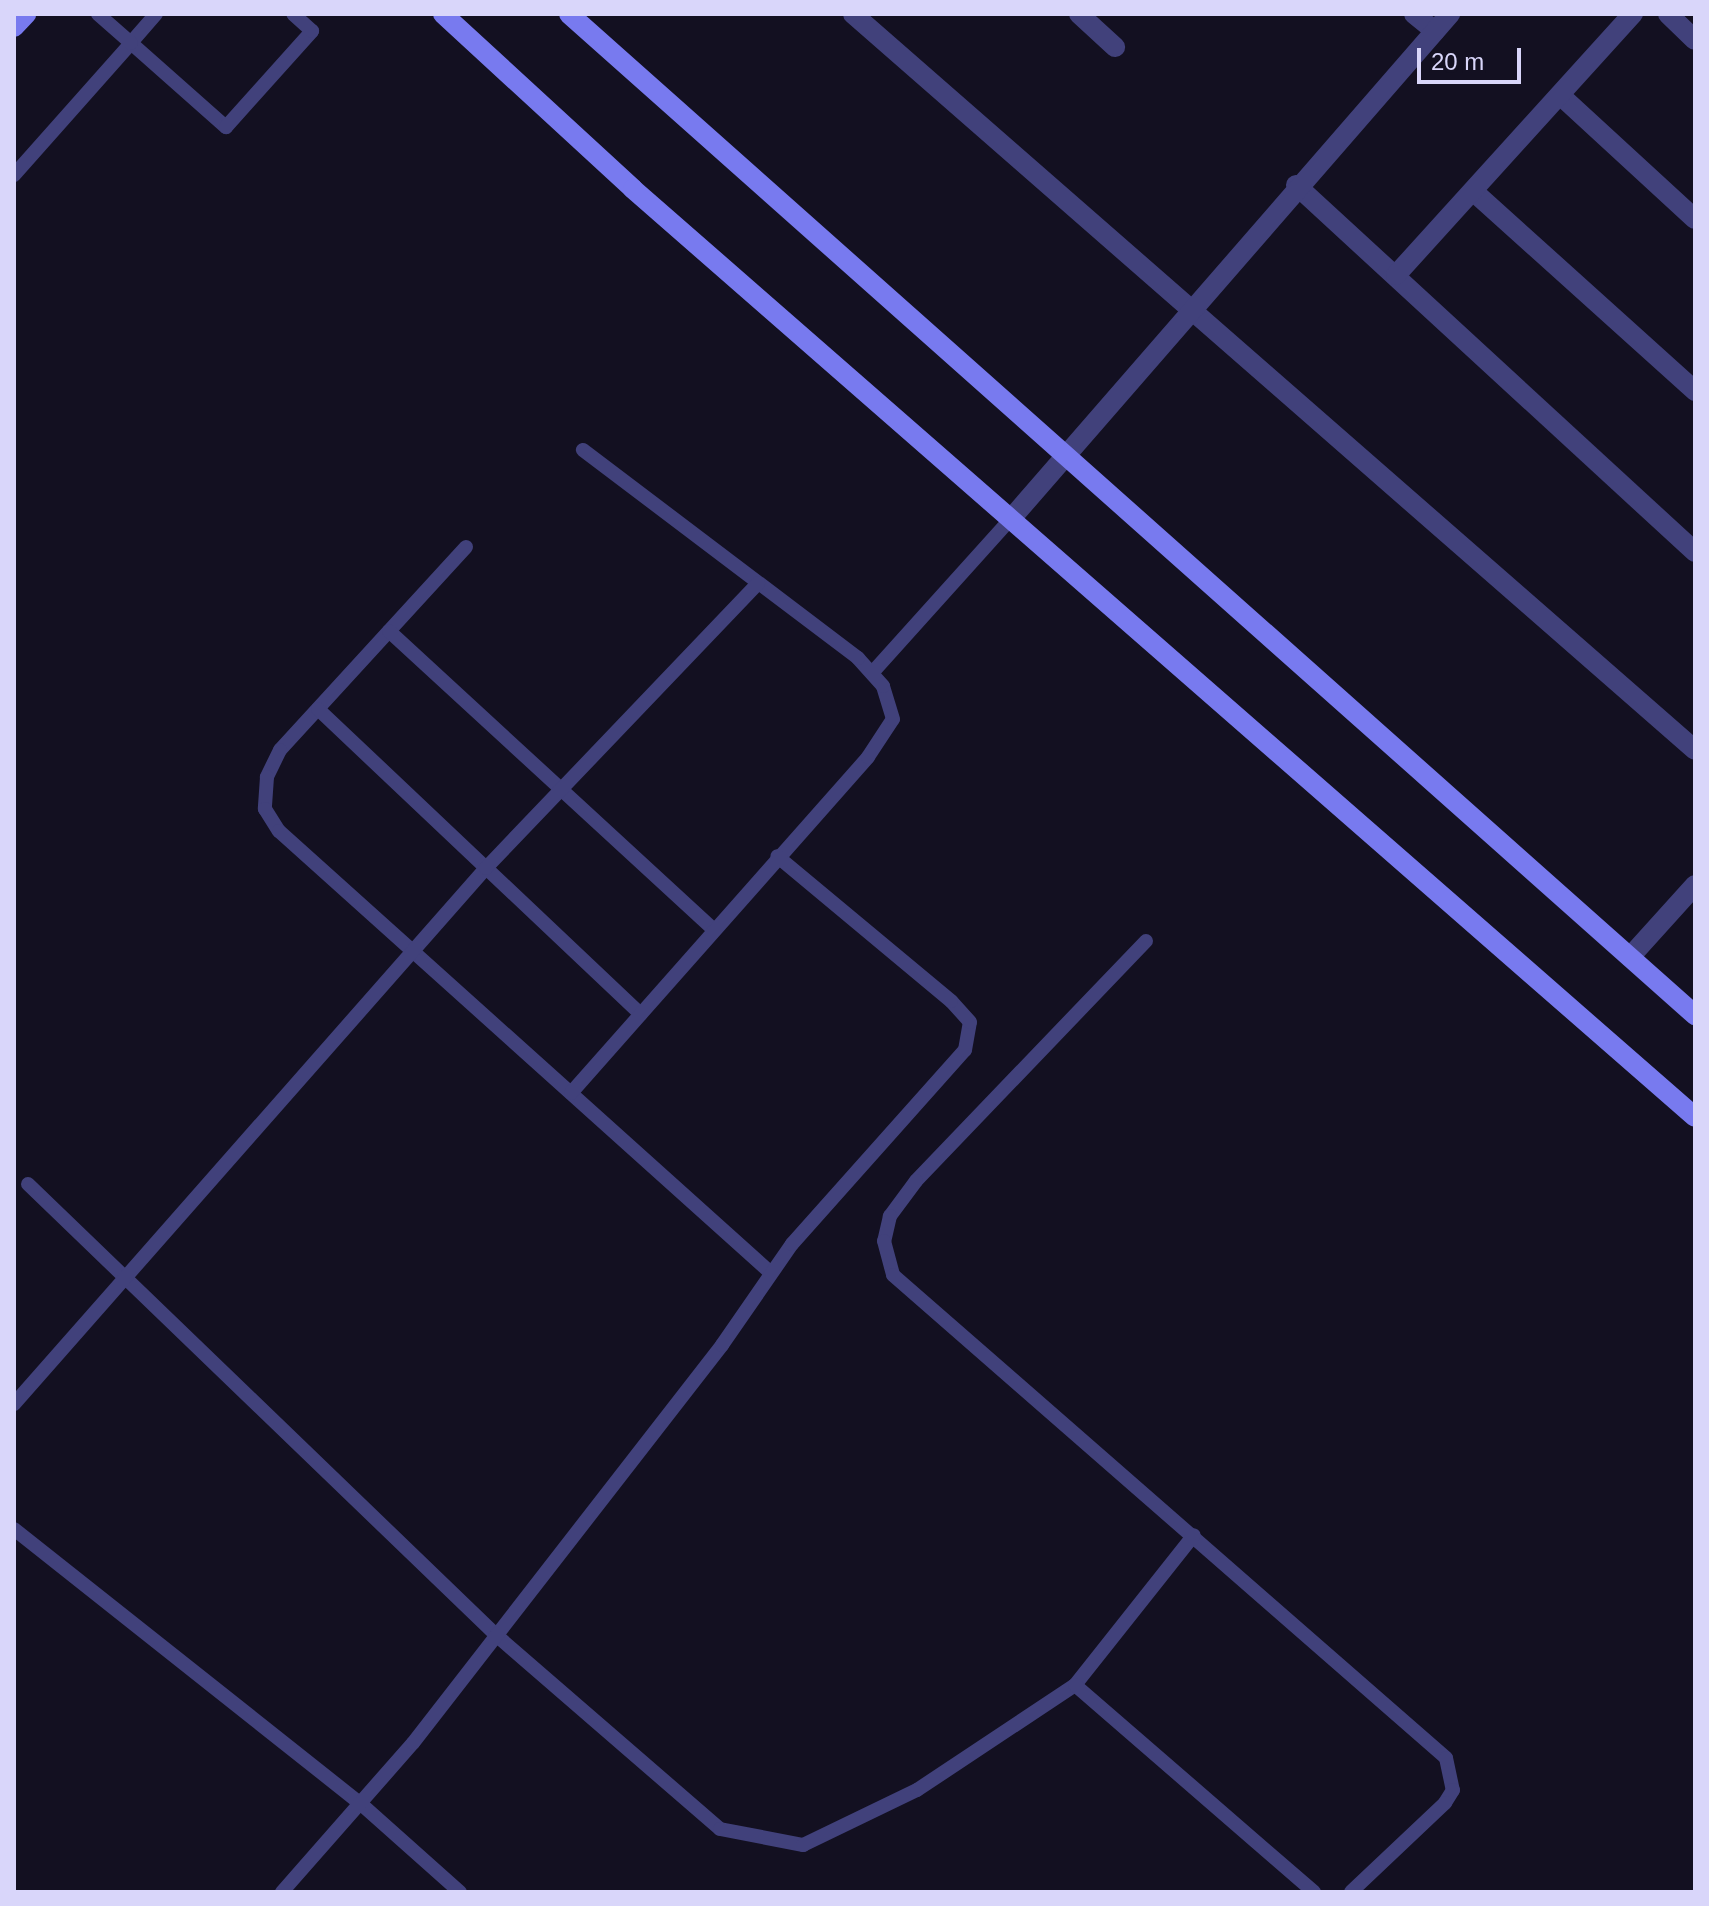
<!DOCTYPE html>
<style>
body{margin:0}
#map{position:relative;width:1709px;height:1906px;overflow:hidden;background:#131021;font-family:Arial,sans-serif}
div>[style]{position:absolute}
.lane>*{height:14px;margin:-7px;padding:0 7px;transform-origin:7px;border-radius:7px;background:#41417b}
.street>*{height:20px;margin:-10px;padding:0 10px;transform-origin:10px;border-radius:10px;background:#41417b}
.secondary>*{height:20px;margin:-10px;padding:0 10px;transform-origin:10px;border-radius:10px;background:#787aef}
span{translate:-50% -50%;white-space:nowrap;text-align:center;line-height:1.15;-webkit-text-stroke:7px #131021;paint-order:stroke}
.frame{position:absolute;inset:0;border:16px solid #d9d6fa;pointer-events:none}
.scale{position:absolute;left:1417px;top:48px;width:104px;height:36px;box-sizing:border-box;border:4px solid #d9d6fa;border-top:0;padding-left:10px;font-size:24px;line-height:28px;white-space:nowrap;color:#d9d6fa;-webkit-text-stroke:6px #131021;paint-order:stroke}
</style>
<div id="map">
<div class="lane">
<i style="left:156px;top:14px;width:38px;rotate:131deg"></i>
<i style="left:131px;top:43px;width:127px;rotate:41.5deg"></i>
<i style="left:226px;top:127px;width:129px;rotate:-48.1deg"></i>
<i style="left:312px;top:31px;width:25px;rotate:-138deg"></i>
<i style="left:14px;top:175px;width:176px;rotate:-48.4deg"></i>
<i style="left:131px;top:43px;width:44px;rotate:-138.7deg"></i>
<i style="left:466px;top:547px;width:275px;rotate:132.5deg"></i>
<i style="left:280px;top:750px;width:30px;rotate:116deg"></i>
<i style="left:267px;top:777px;width:32px;rotate:94deg"></i>
<i style="left:265px;top:809px;width:26px;rotate:58deg"></i>
<i style="left:279px;top:831px;width:661px;rotate:41.94deg"></i>
<i style="left:389px;top:631px;width:440px;rotate:42.6deg"></i>
<i style="left:872px;top:673px;width:206px;rotate:-48deg"></i>
<i style="left:318px;top:709px;width:444px;rotate:43.4deg"></i>
<i style="left:1146px;top:941px;width:332px;rotate:133.8deg"></i>
<i style="left:916px;top:1181px;width:44px;rotate:126.6deg"></i>
<i style="left:890px;top:1216px;width:26px;rotate:103deg"></i>
<i style="left:884px;top:1241px;width:35px;rotate:75deg"></i>
<i style="left:893px;top:1275px;width:734px;rotate:41.13deg"></i>
<i style="left:1446px;top:1758px;width:33px;rotate:78deg"></i>
<i style="left:1453px;top:1790px;width:15px;rotate:122deg"></i>
<i style="left:1445px;top:1803px;width:129px;rotate:136.6deg"></i>
<i style="left:571px;top:1093px;width:448px;rotate:-48.5deg"></i>
<i style="left:868px;top:757px;width:45px;rotate:-56.7deg"></i>
<i style="left:893px;top:719px;width:34px;rotate:-107deg"></i>
<i style="left:883px;top:686px;width:38px;rotate:-132deg"></i>
<i style="left:858px;top:658px;width:345px;rotate:-142.9deg"></i>
<i style="left:28px;top:1184px;width:650px;rotate:43.94deg"></i>
<i style="left:496px;top:1635px;width:296px;rotate:40.9deg"></i>
<i style="left:720px;top:1829px;width:85px;rotate:10.9deg"></i>
<i style="left:803px;top:1845px;width:127px;rotate:-25.8deg"></i>
<i style="left:917px;top:1790px;width:190px;rotate:-33.6deg"></i>
<i style="left:1075px;top:1685px;width:191px;rotate:-51.6deg"></i>
<i style="left:14px;top:1404px;width:714px;rotate:-48.63deg"></i>
<i style="left:486px;top:868px;width:394px;rotate:-46.3deg"></i>
<i style="left:14px;top:1529px;width:441px;rotate:38.4deg"></i>
<i style="left:360px;top:1803px;width:134px;rotate:41.7deg"></i>
<i style="left:1075px;top:1685px;width:316px;rotate:40.9deg"></i>
<i style="left:282px;top:1892px;width:198px;rotate:-48.7deg"></i>
<i style="left:413px;top:1743px;width:504px;rotate:-52.17deg"></i>
<i style="left:722px;top:1345px;width:123px;rotate:-55.3deg"></i>
<i style="left:792px;top:1244px;width:260px;rotate:-48.3deg"></i>
<i style="left:965px;top:1050px;width:28px;rotate:-80deg"></i>
<i style="left:970px;top:1022px;width:28px;rotate:-132deg"></i>
<i style="left:951px;top:1001px;width:226px;rotate:-140.2deg"></i>
</div>
<div class="street">
<i style="left:853px;top:14px;width:1118px;rotate:41.16deg"></i>
<i style="left:1079px;top:14px;width:49px;rotate:42.5deg"></i>
<i style="left:1414px;top:14px;width:27px;rotate:39deg"></i>
<i style="left:1668px;top:14px;width:37px;rotate:44deg"></i>
<i style="left:1560px;top:95px;width:183px;rotate:42.6deg"></i>
<i style="left:1296px;top:185px;width:542px;rotate:42.61deg"></i>
<i style="left:1473px;top:191px;width:299px;rotate:42deg"></i>
<i style="left:1396px;top:275px;width:353px;rotate:-47.8deg"></i>
<i style="left:1010px;top:520px;width:671px;rotate:-48.99deg"></i>
<i style="left:1630px;top:957px;width:97px;rotate:-47.9deg"></i>
</div>
<div class="secondary">
<i style="left:443px;top:14px;width:258px;rotate:42.6deg"></i>
<i style="left:633px;top:189px;width:1410px;rotate:41.15deg"></i>
<i style="left:569px;top:14px;width:1507px;rotate:41.64deg"></i>
<i style="left:14px;top:27px;width:18px;rotate:-47deg"></i>
</div>
<div class="frame"></div>
<div class="scale">20 m</div>
</div>
